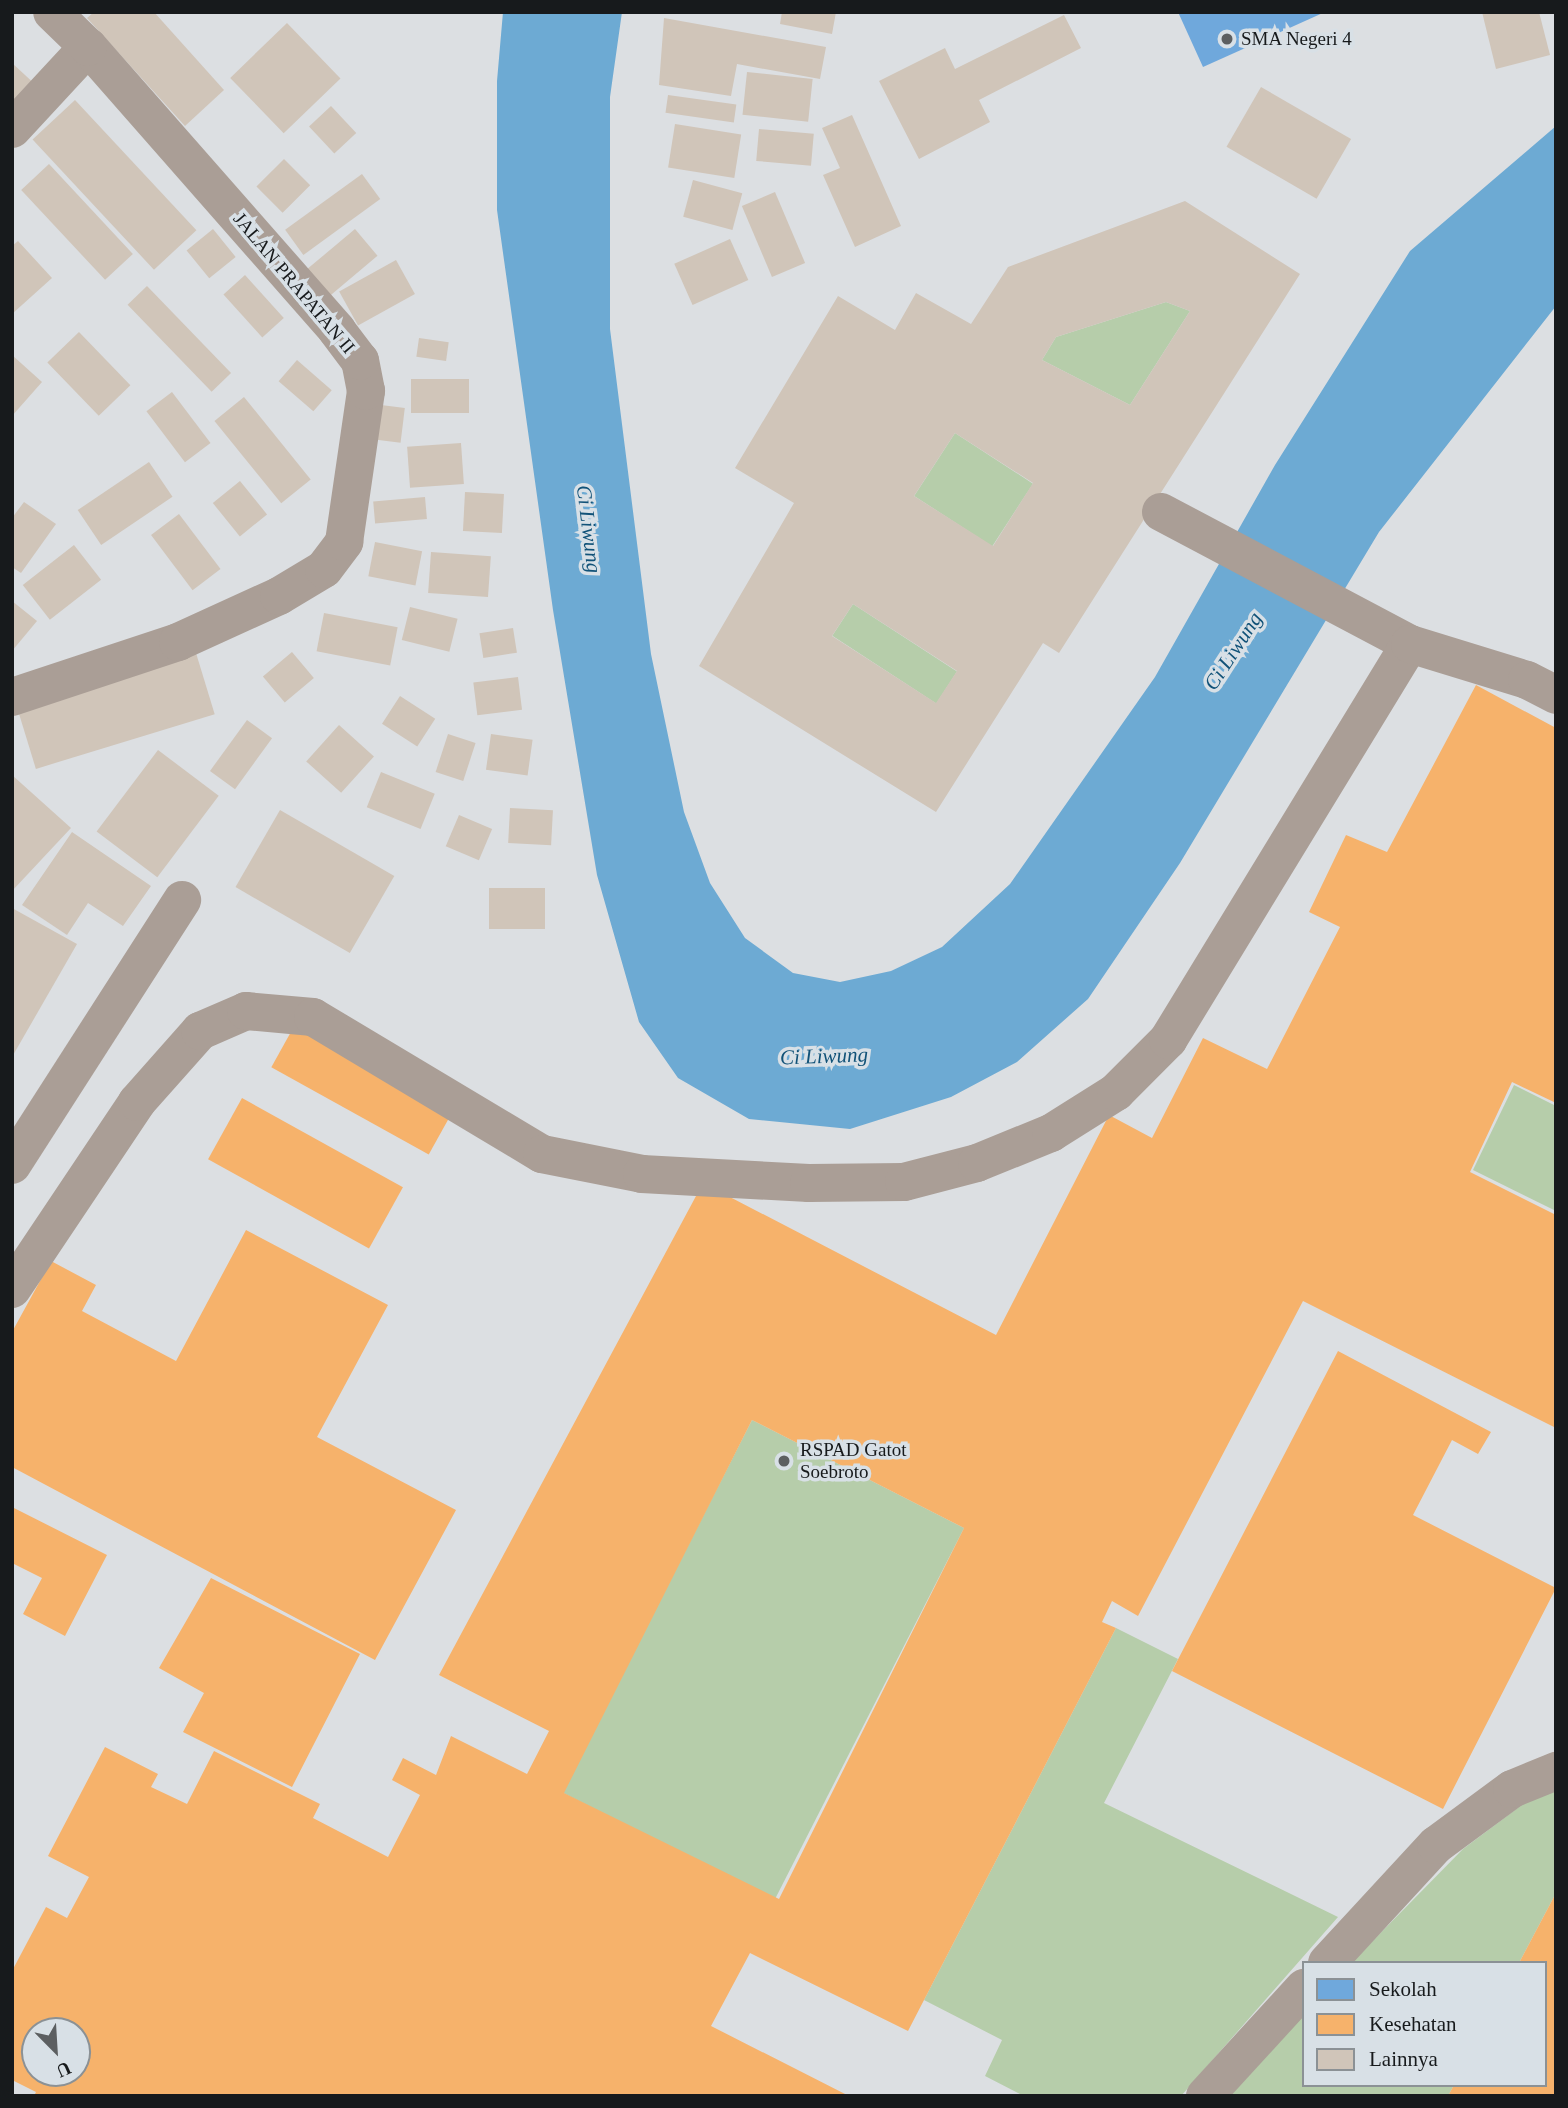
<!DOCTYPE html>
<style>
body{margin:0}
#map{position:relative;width:1568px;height:2108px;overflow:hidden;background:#dcdfe2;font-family:"Times New Roman",serif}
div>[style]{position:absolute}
.green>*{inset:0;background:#b6cdaa;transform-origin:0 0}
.water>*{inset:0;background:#6daad3}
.schools>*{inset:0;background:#6fa8dc}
.health>*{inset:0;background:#f6b26b;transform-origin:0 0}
.building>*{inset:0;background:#d0c5b9;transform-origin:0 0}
.minor>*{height:38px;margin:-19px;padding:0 19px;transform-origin:19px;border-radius:19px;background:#aa9e96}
.dots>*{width:19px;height:19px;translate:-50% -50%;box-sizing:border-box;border:4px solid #d8e0e6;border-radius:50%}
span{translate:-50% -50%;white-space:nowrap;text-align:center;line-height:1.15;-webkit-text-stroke:7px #d8e0e6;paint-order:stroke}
.poi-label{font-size:19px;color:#171a1c}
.left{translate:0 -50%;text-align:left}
.street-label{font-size:19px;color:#171a1c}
.water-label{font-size:21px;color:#115278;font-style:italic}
.frame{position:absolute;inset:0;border:14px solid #171a1c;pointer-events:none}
.legend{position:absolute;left:1302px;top:1961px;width:245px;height:126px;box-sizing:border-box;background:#d8e0e6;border:2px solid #8b9195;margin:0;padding:9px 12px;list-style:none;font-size:21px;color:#171a1c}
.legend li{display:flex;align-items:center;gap:14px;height:35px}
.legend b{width:35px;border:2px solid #8b9195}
.north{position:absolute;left:21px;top:2017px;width:70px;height:70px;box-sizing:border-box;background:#d8e0e6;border:2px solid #8b9195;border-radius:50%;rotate:156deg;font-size:19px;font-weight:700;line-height:28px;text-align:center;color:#171a1c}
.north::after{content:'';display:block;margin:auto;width:24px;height:32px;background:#5c5f61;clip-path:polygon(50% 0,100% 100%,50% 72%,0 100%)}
</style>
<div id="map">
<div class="green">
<i style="clip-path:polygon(1166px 302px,1190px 311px,1130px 405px,1042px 360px,1056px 337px)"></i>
<i style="left:955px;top:433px;width:93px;height:75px;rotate:33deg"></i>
<i style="left:853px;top:604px;width:124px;height:38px;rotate:33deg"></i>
<i style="clip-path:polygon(1514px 1085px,1556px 1106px,1556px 1211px,1473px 1170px)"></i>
<i style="left:752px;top:1420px;width:238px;height:418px;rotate:27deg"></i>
<i style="clip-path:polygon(1116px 1628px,1178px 1659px,1104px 1803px,1338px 1917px,1181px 2096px,1024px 2096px,985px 2076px,1002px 2040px,924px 2000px)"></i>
<i style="clip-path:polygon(1556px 1788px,1556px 1893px,1519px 1963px,1351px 1963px,1463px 1849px,1523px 1804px)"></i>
<i style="clip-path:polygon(1304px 2011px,1304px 2085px,1454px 2085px,1448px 2096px,1220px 2096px)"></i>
</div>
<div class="water">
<i style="clip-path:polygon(503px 12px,622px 12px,610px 97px,610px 329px,651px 654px,684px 812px,710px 883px,745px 938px,793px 973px,840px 982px,891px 971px,942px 947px,1010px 884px,1155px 677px,1275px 465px,1410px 251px,1556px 126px,1556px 306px,1379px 532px,1180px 863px,1088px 999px,1017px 1062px,951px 1097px,850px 1129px,749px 1119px,678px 1078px,639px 1022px,597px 875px,553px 610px,497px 210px,497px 81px)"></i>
</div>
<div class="schools">
<i style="clip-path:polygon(1178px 12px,1325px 12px,1203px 67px)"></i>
</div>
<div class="health">
<i style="clip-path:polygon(evenodd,1476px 685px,1556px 728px,1556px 1103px,1512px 1082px,1470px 1172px,1556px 1215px,1556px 1428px,1303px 1301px,1138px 1616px,1112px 1601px,1102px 1622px,1116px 1628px,908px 2031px,750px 1953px,711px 2026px,849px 2096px,34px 2096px,36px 2092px,12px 2080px,12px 1971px,46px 1907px,67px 1918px,89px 1877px,48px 1856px,105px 1747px,158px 1774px,151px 1787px,187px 1804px,214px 1751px,320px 1804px,313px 1818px,388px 1857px,420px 1795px,392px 1780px,403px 1758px,436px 1775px,451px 1736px,527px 1774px,549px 1731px,439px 1675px,703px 1183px,996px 1335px,1109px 1115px,1152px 1138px,1203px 1038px,1267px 1069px,1340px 927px,1309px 912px,1346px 835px,1387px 852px,1476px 685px,752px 1420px,964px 1528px,779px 1899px,564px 1793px,752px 1420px,1476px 685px,35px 2031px,77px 2031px,77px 2073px,35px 2073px,35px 2031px)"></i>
<i style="left:297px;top:1021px;width:180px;height:53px;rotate:29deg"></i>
<i style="left:242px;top:1098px;width:184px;height:70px;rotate:29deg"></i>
<i style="clip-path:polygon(246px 1230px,388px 1305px,317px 1437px,456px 1510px,375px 1660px,12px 1467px,12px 1332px,51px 1261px,96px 1285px,82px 1311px,176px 1361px)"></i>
<i style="clip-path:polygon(1338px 1351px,1491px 1432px,1478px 1454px,1452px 1440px,1413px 1515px,1556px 1588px,1443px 1809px,1172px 1671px)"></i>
<i style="clip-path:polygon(12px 1507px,107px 1555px,65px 1636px,23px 1614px,42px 1578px,12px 1563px)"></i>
<i style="clip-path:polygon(211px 1578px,360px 1654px,292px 1787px,183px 1732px,204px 1693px,159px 1668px)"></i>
<i style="clip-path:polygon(1556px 1893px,1556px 2096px,1448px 2096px,1454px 2085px,1545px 2085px,1545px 1963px,1519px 1963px)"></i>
</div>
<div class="building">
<i style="clip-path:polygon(94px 12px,154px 12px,224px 90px,185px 126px,87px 18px)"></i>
<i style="clip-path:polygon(782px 12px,836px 12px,832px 34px,780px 24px)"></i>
<i style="clip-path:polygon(1482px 12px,1539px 12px,1550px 55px,1496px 69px)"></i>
<i style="clip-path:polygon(1064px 15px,1081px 48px,979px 100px,990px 122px,919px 159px,879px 81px,945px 48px,955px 69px)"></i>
<i style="clip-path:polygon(664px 18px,826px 47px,820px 79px,737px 64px,731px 96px,659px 85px)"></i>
<i style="left:287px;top:23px;width:77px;height:79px;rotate:46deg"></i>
<i style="clip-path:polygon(12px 63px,38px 87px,12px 113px)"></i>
<i style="left:747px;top:72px;width:66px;height:43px;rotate:6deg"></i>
<i style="left:1261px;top:87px;width:104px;height:69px;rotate:30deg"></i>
<i style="left:668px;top:95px;width:69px;height:18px;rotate:8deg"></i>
<i style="left:75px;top:100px;width:178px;height:58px;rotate:47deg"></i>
<i style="left:331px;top:106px;width:37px;height:30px;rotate:47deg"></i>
<i style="clip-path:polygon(852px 115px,901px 226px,855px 247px,823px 175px,840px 168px,822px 128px)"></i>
<i style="left:675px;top:124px;width:67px;height:44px;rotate:9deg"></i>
<i style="left:759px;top:129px;width:55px;height:32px;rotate:5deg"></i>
<i style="left:284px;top:159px;width:37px;height:39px;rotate:45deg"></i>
<i style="left:49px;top:164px;width:123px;height:38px;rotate:47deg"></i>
<i style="left:362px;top:174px;width:31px;height:95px;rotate:54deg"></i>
<i style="left:693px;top:180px;width:51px;height:38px;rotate:15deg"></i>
<i style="left:775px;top:192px;width:77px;height:36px;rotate:67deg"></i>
<i style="clip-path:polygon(evenodd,1185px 201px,1300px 274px,1059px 653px,1043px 643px,936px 812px,699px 666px,794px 503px,735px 468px,838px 296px,895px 330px,916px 293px,971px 324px,1008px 267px,1185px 201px,1166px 302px,1190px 311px,1130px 405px,1042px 360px,1056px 337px,1166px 302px,1185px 201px,955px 433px,1033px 483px,993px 546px,914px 496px,955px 433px,1185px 201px,853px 604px,957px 671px,936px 703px,832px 636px,853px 604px)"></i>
<i style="left:213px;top:229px;width:36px;height:34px;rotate:51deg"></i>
<i style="left:355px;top:229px;width:35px;height:69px;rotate:50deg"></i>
<i style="left:730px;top:239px;width:45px;height:61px;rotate:66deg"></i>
<i style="clip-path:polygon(18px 241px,52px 278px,12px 314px,12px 246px)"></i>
<i style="left:396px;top:260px;width:39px;height:65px;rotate:61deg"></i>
<i style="left:245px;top:275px;width:58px;height:29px;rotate:48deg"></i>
<i style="left:147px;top:286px;width:121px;height:27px;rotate:46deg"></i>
<i style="left:79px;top:332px;width:74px;height:44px;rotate:46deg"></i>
<i style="left:419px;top:338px;width:30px;height:19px;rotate:8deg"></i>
<i style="clip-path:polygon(12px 355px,42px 382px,12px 416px)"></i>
<i style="left:297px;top:360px;width:46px;height:28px;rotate:41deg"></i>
<i style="left:411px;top:379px;width:58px;height:34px"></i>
<i style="left:172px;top:392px;width:64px;height:32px;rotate:53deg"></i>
<i style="left:244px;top:397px;width:106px;height:38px;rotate:51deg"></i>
<i style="left:381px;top:405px;width:24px;height:35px;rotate:7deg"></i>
<i style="left:461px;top:443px;width:41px;height:54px;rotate:86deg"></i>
<i style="left:149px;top:462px;width:42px;height:86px;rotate:56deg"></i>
<i style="left:240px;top:481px;width:43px;height:35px;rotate:51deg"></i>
<i style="left:465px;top:492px;width:39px;height:39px;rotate:3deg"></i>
<i style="left:425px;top:497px;width:22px;height:52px;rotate:85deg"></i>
<i style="clip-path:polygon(24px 502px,56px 524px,21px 573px,12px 567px,12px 518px)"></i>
<i style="left:179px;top:514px;width:69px;height:35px;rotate:53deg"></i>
<i style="left:375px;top:542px;width:48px;height:35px;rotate:11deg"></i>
<i style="left:74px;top:545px;width:44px;height:65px;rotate:52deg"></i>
<i style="left:431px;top:552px;width:60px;height:41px;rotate:4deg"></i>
<i style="clip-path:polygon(12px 601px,37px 621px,12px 651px)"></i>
<i style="left:410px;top:607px;width:49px;height:34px;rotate:14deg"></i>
<i style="left:324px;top:613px;width:75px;height:39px;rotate:11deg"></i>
<i style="left:513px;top:628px;width:25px;height:34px;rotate:81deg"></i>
<i style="left:292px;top:652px;width:34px;height:38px;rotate:50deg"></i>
<i style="left:196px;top:653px;width:64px;height:187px;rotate:73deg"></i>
<i style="left:518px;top:677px;width:33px;height:45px;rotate:83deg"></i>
<i style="left:400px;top:696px;width:42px;height:33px;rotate:33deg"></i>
<i style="left:247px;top:720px;width:31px;height:63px;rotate:36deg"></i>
<i style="left:339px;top:725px;width:47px;height:49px;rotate:42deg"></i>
<i style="left:448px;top:734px;width:29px;height:40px;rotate:18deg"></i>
<i style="left:491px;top:734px;width:42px;height:36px;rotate:8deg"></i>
<i style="left:158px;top:750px;width:76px;height:102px;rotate:37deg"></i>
<i style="left:381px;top:772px;width:58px;height:38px;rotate:22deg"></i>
<i style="clip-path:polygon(12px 775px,71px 828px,12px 891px)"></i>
<i style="left:510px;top:808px;width:43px;height:35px;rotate:3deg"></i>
<i style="left:280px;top:810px;width:132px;height:89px;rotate:30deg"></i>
<i style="left:459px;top:815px;width:36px;height:34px;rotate:23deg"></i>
<i style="clip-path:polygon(72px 832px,151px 886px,123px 926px,88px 903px,67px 935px,22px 905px)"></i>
<i style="left:489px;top:888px;width:56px;height:41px"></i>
<i style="clip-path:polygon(12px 908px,77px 944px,12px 1057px)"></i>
</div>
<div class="minor">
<i style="left:12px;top:129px;width:112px;rotate:-47.2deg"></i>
<i style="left:1161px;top:512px;width:282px;rotate:27.9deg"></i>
<i style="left:12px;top:697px;width:175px;rotate:-18.3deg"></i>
<i style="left:178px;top:642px;width:111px;rotate:-24.5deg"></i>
<i style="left:279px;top:596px;width:52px;rotate:-31deg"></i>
<i style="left:324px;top:569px;width:34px;rotate:-53deg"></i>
<i style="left:344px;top:542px;width:153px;rotate:-81.7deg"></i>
<i style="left:366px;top:391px;width:31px;rotate:-101deg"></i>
<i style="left:360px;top:361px;width:39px;rotate:-127deg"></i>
<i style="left:337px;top:330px;width:377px;rotate:-131.3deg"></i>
<i style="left:88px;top:47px;width:50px;rotate:-135.8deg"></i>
<i style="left:12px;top:1165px;width:315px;rotate:-57.3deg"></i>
<i style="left:12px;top:1289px;width:225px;rotate:-56.2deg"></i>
<i style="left:137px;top:1102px;width:95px;rotate:-48.4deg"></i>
<i style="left:200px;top:1031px;width:50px;rotate:-23.5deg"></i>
<i style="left:246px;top:1011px;width:67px;rotate:5.1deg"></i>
<i style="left:313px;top:1017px;width:267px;rotate:30.9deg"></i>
<i style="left:542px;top:1154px;width:102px;rotate:11.3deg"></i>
<i style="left:642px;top:1174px;width:167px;rotate:3.1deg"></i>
<i style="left:809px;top:1183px;width:95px;rotate:-0.6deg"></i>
<i style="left:904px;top:1182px;width:75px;rotate:-14.6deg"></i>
<i style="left:977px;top:1163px;width:80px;rotate:-22.1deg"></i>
<i style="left:1051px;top:1133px;width:77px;rotate:-32.2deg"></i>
<i style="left:1116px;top:1092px;width:74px;rotate:-45deg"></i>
<i style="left:1168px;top:1040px;width:464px;rotate:-58.6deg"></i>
<i style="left:1410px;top:644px;width:122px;rotate:17.1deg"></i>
<i style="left:1527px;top:680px;width:33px;rotate:27deg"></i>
<i style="left:1327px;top:1963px;width:161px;rotate:-47.3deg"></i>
<i style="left:1436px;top:1845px;width:94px;rotate:-36.4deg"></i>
<i style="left:1512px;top:1789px;width:48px;rotate:-22.2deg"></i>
<i style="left:1205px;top:2096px;width:147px;rotate:-47.5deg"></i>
</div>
<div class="dots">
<i style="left:1227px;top:39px;background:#5c5f61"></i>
<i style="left:784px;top:1461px;background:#5c5f61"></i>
</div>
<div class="poi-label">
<span class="left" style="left:1241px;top:39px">SMA Negeri 4</span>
<span class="left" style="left:800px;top:1461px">RSPAD Gatot<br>Soebroto</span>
</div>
<div class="street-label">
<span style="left:294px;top:283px;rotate:50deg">JALAN PRAPATAN II</span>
</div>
<div class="water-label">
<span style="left:589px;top:529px;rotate:83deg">Ci Liwung</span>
<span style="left:1233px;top:651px;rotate:-57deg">Ci Liwung</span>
<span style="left:824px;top:1056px;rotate:-2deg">Ci Liwung</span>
</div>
<div class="frame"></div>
<ul class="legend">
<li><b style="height:19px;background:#6fa8dc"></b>Sekolah</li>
<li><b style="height:19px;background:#f6b26b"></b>Kesehatan</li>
<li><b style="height:19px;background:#d0c5b9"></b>Lainnya</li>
</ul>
<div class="north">U</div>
</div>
